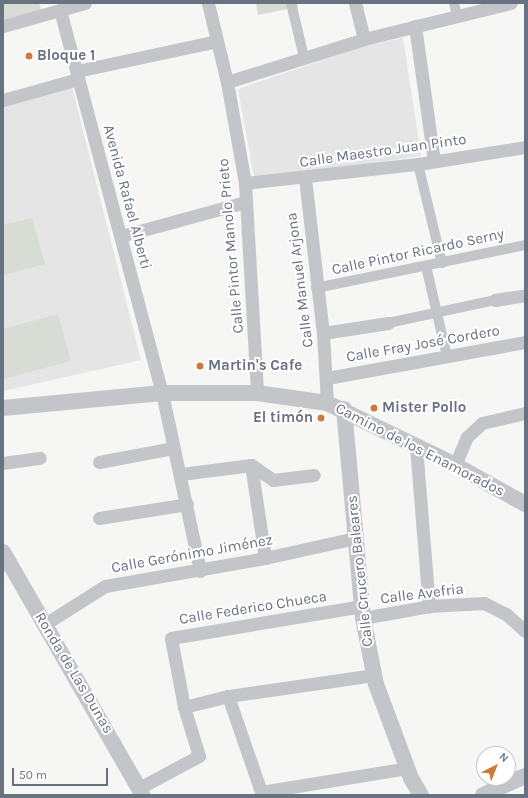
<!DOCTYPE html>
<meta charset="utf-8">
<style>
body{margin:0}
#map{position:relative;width:528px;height:798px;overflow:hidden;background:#f6f6f4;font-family:Karla,sans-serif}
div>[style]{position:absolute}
.built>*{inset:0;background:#e4e5e4}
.green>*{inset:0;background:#d7ddd5}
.pedestrian>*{height:10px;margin:-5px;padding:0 5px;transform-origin:5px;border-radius:5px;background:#c3c5c8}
.minor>*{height:13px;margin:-6.5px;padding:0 6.5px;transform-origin:6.5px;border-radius:6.5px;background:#c3c5c8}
.tertiary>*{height:16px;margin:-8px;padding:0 8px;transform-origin:8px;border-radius:8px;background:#c3c5c8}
.dots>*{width:11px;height:11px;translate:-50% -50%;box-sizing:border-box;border:2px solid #fff;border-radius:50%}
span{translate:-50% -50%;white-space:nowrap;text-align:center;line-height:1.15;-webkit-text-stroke:4px #fff;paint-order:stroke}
.poi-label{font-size:15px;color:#697281;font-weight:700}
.left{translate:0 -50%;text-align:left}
.right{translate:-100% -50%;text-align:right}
.street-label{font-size:15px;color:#697281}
.frame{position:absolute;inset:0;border:4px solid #697281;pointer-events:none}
.north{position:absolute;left:476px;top:746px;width:40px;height:40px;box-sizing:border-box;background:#fff;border:1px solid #c3c7cd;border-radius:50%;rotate:42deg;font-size:11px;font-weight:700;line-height:16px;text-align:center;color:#697281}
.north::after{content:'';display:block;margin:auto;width:14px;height:18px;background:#ce7a3c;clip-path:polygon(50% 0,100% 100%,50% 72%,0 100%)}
.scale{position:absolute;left:12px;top:768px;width:96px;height:18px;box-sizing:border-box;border:2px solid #697281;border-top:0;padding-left:5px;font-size:12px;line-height:14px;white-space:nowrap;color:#697281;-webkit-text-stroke:3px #fff;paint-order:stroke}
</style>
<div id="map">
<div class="built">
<i style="clip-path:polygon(403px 38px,421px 156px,255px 182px,238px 89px,364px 46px)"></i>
<i style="clip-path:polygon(72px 87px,141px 360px,3px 391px,3px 106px)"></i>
</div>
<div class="green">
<i style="clip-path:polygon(3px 3px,39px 3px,41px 10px,3px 20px)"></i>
<i style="clip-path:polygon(256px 3px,297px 3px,298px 7px,258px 15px)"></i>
<i style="clip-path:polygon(32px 218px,45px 264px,3px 275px,3px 225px)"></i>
<i style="clip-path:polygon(58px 314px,71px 361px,3px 379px,3px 329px)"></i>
</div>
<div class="pedestrian">
<i style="left:291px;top:3px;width:56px;rotate:76.5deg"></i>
<i style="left:454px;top:3px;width:13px;rotate:77deg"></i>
<i style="left:418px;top:164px;width:102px;rotate:76.4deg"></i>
<i style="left:426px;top:266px;width:92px;rotate:76.9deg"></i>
<i style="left:316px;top:288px;width:213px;rotate:-11.6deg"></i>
<i style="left:388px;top:323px;width:109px;rotate:-12.1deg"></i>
</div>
<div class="minor">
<i style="left:208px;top:3px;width:81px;rotate:76.5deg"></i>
<i style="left:227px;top:82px;width:103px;rotate:79.9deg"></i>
<i style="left:245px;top:183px;width:210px;rotate:86.7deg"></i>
<i style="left:355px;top:3px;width:37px;rotate:76deg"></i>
<i style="left:60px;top:10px;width:396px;rotate:75.1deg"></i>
<i style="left:162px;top:393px;width:182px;rotate:77.9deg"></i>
<i style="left:3px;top:26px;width:85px;rotate:-15.7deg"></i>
<i style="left:415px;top:26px;width:136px;rotate:82deg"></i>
<i style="left:77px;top:71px;width:143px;rotate:-12.1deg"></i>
<i style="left:227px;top:82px;width:144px;rotate:-17.4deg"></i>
<i style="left:364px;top:39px;width:151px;rotate:-13.8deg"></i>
<i style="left:3px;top:100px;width:78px;rotate:-15.6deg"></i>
<i style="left:305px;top:178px;width:156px;rotate:83.4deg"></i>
<i style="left:323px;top:333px;width:70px;rotate:86.7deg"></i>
<i style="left:245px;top:183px;width:174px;rotate:-6.3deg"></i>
<i style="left:418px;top:164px;width:108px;rotate:-9deg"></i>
<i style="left:121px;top:236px;width:129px;rotate:-15.3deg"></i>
<i style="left:495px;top:300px;width:30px;rotate:-9deg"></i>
<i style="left:323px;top:333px;width:66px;rotate:-8.7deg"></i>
<i style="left:327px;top:378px;width:201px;rotate:-10.3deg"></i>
<i style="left:416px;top:446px;width:161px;rotate:85.4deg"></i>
<i style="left:99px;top:462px;width:75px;rotate:-10.7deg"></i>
<i style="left:3px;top:463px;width:37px;rotate:-8deg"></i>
<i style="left:251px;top:465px;width:94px;rotate:81.4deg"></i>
<i style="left:455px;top:465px;width:30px;rotate:-67deg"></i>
<i style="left:467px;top:437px;width:21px;rotate:-43deg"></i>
<i style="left:482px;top:423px;width:44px;rotate:-13.1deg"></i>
<i style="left:181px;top:474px;width:71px;rotate:-7.3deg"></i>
<i style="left:251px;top:465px;width:27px;rotate:34deg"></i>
<i style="left:273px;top:480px;width:41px;rotate:-7deg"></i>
<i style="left:99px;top:518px;width:89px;rotate:-9deg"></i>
<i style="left:363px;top:618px;width:67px;rotate:-10.3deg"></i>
<i style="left:429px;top:606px;width:55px;rotate:-3.1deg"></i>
<i style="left:484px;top:603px;width:25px;rotate:27deg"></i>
<i style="left:506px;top:614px;width:25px;rotate:42deg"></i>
<i style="left:45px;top:624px;width:71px;rotate:-32.3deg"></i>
<i style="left:105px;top:586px;width:162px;rotate:-9.9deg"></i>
<i style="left:265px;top:558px;width:92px;rotate:-12.5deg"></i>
<i style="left:374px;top:675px;width:148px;rotate:171.8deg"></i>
<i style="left:228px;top:696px;width:102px;rotate:71deg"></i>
<i style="left:261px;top:792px;width:148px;rotate:-9.3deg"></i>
<i style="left:184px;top:707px;width:45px;rotate:-14deg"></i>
<i style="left:139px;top:788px;width:68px;rotate:-28.1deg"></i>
<i style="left:199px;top:756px;width:51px;rotate:-107deg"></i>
<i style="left:184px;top:707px;width:70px;rotate:-100.7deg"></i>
<i style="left:171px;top:638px;width:194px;rotate:-9.5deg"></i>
</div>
<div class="tertiary">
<i style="left:3px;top:408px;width:160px;rotate:-5.4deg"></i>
<i style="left:162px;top:393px;width:95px"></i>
<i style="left:257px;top:393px;width:71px;rotate:8.1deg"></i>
<i style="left:327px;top:403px;width:142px;rotate:25.8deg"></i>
<i style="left:455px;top:465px;width:80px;rotate:29.1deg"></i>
<i style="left:344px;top:409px;width:210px;rotate:84.8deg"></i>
<i style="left:363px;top:618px;width:67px;rotate:78.9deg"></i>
<i style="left:376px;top:684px;width:100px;rotate:69.6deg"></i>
<i style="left:411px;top:778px;width:20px;rotate:60deg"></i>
<i style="left:3px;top:552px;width:280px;rotate:60.1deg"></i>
<i style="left:483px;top:795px;width:46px;rotate:-24.3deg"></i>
</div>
<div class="dots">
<i style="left:29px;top:56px;background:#ce7a3c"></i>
<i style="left:200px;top:366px;background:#ce7a3c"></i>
<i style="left:374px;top:408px;background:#ce7a3c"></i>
<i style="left:321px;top:418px;background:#ce7a3c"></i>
</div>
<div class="poi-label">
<span class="left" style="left:37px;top:56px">Bloque 1</span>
<span class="left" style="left:208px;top:366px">Martin's Cafe</span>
<span class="left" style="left:382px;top:408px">Mister Pollo</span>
<span class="right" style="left:313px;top:418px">El timón</span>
</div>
<div class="street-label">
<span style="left:383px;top:151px;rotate:-8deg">Calle Maestro Juan Pinto</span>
<span style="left:127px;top:197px;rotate:75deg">Avenida Rafael Alberti</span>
<span style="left:231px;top:246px;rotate:-95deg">Calle Pintor Manolo Prieto</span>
<span style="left:418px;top:252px;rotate:-12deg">Calle Pintor Ricardo Serny</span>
<span style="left:300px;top:280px;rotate:-97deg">Calle Manuel Arjona</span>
<span style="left:423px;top:344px;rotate:-10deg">Calle Fray José Cordero</span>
<span style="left:420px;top:450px;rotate:27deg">Camino de los Enamorados</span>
<span style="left:192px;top:554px;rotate:-10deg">Calle Gerónimo Jiménez</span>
<span style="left:360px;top:571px;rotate:-96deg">Calle Crucero Baleares</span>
<span style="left:422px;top:594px;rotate:-7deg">Calle Avefria</span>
<span style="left:253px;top:608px;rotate:-9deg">Calle Federico Chueca</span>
<span style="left:74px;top:673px;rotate:59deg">Ronda de Las Dunas</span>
</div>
<div class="frame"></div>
<div class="north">N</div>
<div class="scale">50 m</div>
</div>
